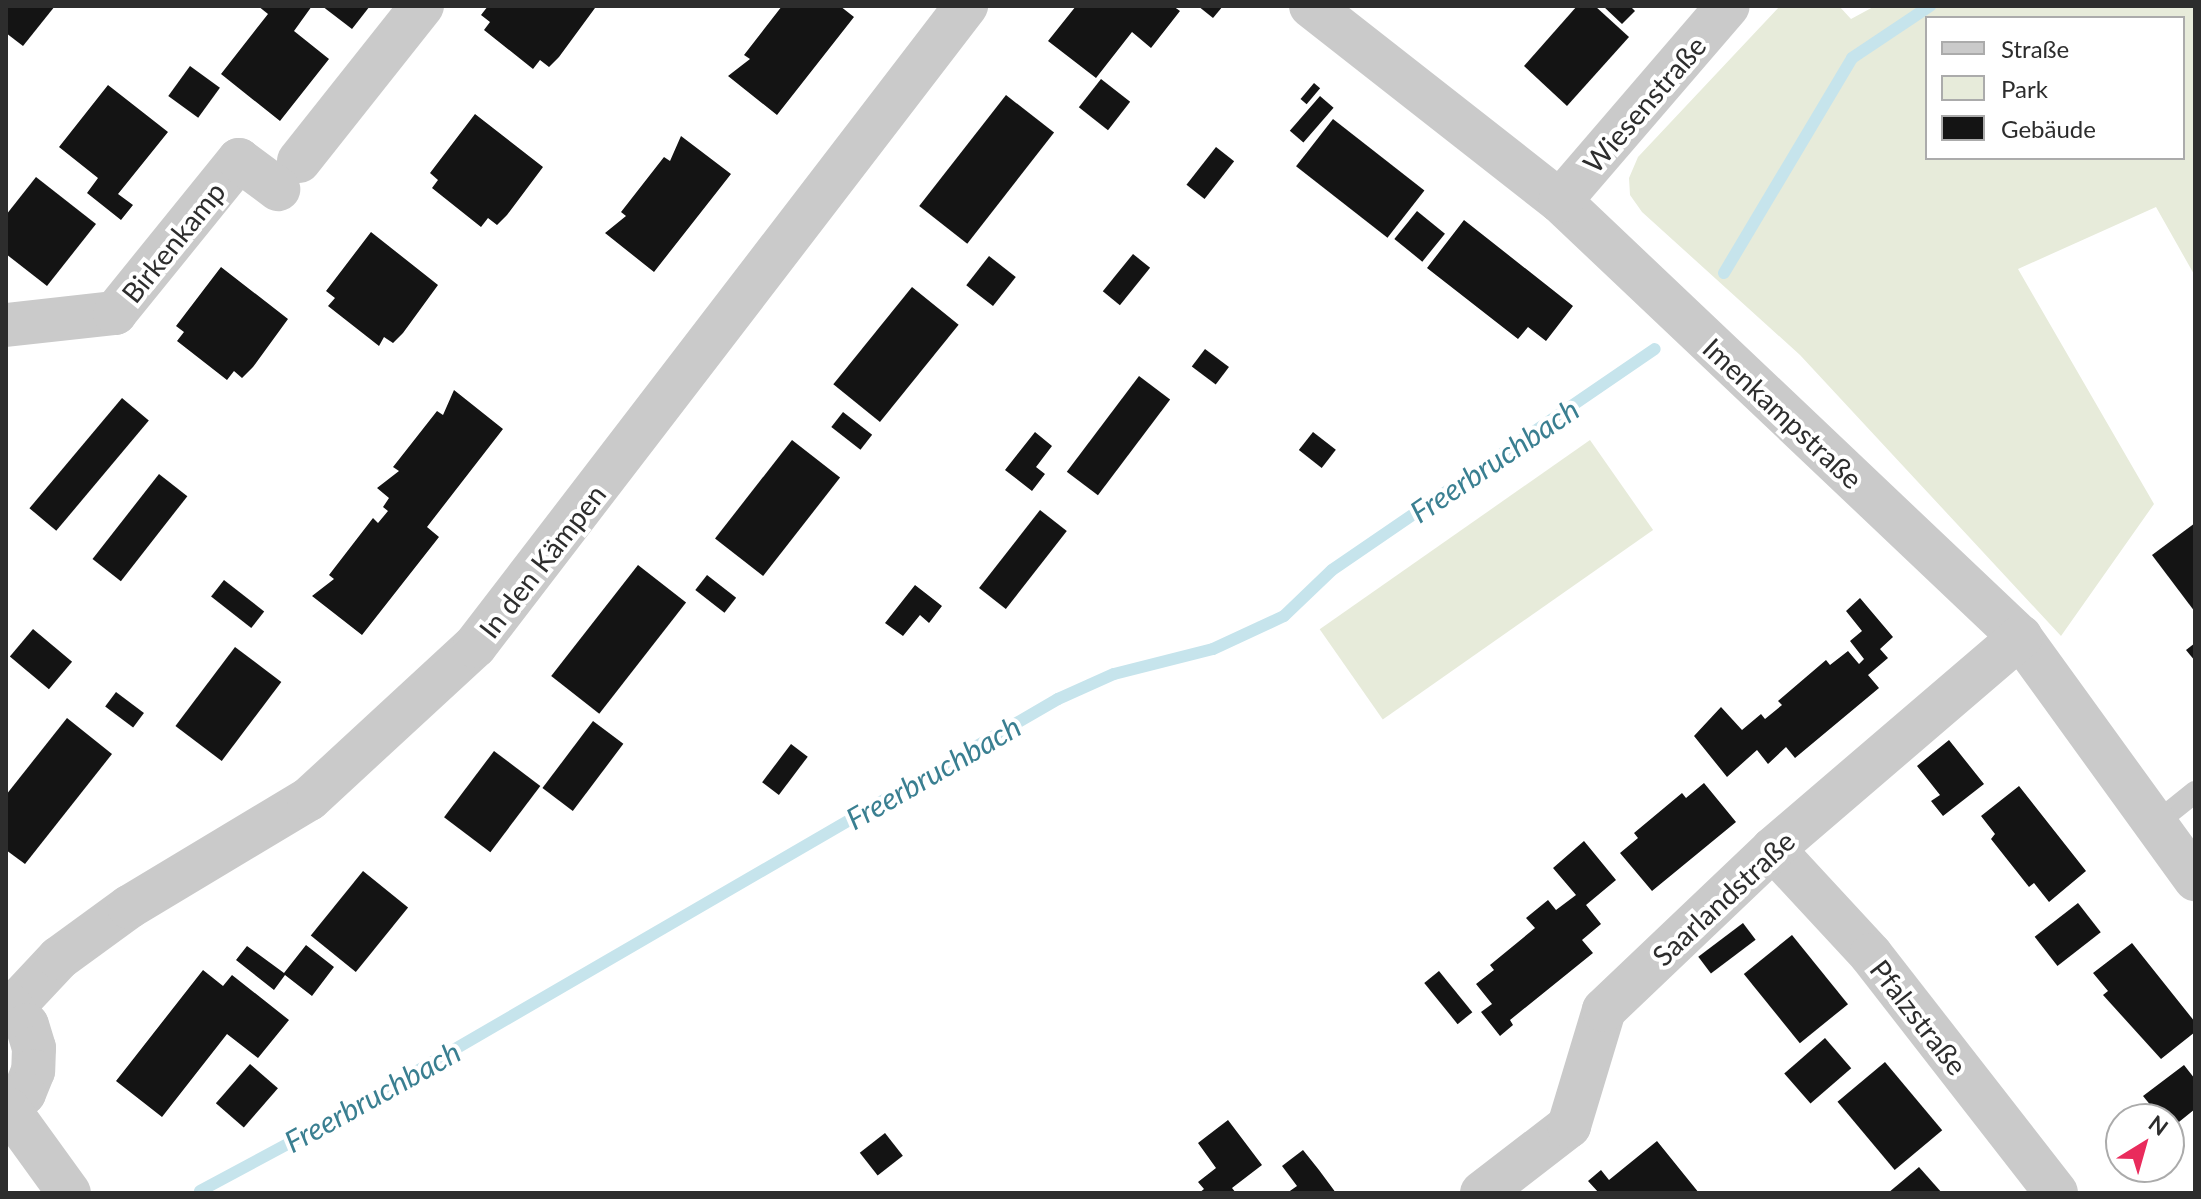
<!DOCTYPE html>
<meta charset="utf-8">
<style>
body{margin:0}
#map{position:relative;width:2201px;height:1199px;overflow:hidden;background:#fff;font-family:Lato,sans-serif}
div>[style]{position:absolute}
.green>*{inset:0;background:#e7ebda;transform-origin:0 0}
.stream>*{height:12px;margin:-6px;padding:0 6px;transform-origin:6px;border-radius:6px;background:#c6e4ec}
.building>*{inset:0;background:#141414;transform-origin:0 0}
.service>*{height:22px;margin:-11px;padding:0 11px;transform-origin:11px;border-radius:11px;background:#cacaca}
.minor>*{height:44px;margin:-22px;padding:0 22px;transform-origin:22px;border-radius:22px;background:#cacaca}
.tertiary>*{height:44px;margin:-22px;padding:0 22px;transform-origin:22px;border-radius:22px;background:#cacaca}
span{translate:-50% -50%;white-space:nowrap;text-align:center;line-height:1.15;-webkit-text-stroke:8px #fff;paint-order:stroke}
.street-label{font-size:28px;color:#2d2d2d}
.water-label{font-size:30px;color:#3a7f91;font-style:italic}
.frame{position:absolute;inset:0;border:8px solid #2d2d2d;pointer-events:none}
.legend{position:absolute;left:1925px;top:16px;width:260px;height:144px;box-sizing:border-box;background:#fff;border:2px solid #ababab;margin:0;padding:10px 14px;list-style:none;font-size:24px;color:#2d2d2d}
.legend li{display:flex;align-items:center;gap:16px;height:40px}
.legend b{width:40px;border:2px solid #ababab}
.north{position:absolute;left:2105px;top:1103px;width:80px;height:80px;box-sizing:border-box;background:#fff;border:2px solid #ababab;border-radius:50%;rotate:37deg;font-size:22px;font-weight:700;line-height:32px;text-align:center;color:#2d2d2d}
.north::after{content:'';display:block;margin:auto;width:28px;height:36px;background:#e92b5c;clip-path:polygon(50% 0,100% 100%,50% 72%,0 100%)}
</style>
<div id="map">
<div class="green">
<i style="clip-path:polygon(evenodd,1780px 6px,1839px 6px,1851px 19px,1875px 6px,2195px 6px,2195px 276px,2156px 207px,2018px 269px,2154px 504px,2061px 636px,1800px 355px,1642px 212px,1630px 195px,1629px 178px,1638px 157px,1780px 6px,1927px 18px,2183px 18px,2183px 158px,1927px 158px,1927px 18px)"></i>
<i style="left:1590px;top:440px;width:110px;height:330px;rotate:55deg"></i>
</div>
<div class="stream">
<i style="left:1724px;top:273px;width:250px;rotate:-59.2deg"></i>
<i style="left:1852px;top:58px;width:94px;rotate:-33.7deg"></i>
<i style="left:200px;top:1191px;width:157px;rotate:-28.2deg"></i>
<i style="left:338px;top:1117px;width:833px;rotate:-30.14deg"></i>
<i style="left:1058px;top:699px;width:61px;rotate:-24.1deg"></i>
<i style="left:1114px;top:674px;width:102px;rotate:-14.2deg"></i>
<i style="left:1213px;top:649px;width:78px;rotate:-24.9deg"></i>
<i style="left:1284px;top:616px;width:66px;rotate:-43.8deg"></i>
<i style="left:1332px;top:570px;width:391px;rotate:-34.4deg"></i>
</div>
<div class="building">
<i style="clip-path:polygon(6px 6px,55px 6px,23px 46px,6px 33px)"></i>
<i style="clip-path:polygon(258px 6px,312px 6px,294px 31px,329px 59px,280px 121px,221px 74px,268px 14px)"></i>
<i style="clip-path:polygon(322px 6px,370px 6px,352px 29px)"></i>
<i style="clip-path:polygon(488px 6px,592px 6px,595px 8px,559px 57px,549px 67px,540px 60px,533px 69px,484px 30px,490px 22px,481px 15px)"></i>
<i style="clip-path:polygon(782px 6px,840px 6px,854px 17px,777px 115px,728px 76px,750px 59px,744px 55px)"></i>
<i style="clip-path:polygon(1076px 6px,1173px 6px,1180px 11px,1151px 48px,1132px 32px,1096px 78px,1048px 41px)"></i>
<i style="clip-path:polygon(1198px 6px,1223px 6px,1213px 18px)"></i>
<i style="clip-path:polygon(1577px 6px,1595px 6px,1629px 37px,1567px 106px,1524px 66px)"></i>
<i style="clip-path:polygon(1603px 6px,1630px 6px,1635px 11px,1622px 24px)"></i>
<i style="left:190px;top:66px;width:37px;height:37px;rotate:36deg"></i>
<i style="left:1101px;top:79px;width:37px;height:36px;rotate:38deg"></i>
<i style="left:1314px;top:83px;width:8px;height:21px;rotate:40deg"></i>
<i style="clip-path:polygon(108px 85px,168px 132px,118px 194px,133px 205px,121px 220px,87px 193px,98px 178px,59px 147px)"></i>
<i style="left:1006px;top:95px;width:61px;height:141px;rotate:38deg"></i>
<i style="left:1320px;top:96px;width:18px;height:46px;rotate:41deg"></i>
<i style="clip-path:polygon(475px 114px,543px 167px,507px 215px,497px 225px,488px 218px,481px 227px,432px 188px,438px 180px,430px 173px)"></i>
<i style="left:1333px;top:119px;width:116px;height:60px;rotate:38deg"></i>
<i style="clip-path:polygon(681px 136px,731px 174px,654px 272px,605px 233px,626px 216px,621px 212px,664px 157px,670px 161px)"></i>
<i style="left:1216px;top:147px;width:23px;height:48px;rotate:38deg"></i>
<i style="clip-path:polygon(36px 177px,96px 224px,47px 286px,6px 254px,6px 215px)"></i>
<i style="left:1417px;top:211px;width:36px;height:36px;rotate:39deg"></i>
<i style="clip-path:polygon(1464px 220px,1573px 306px,1546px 341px,1528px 327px,1518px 339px,1427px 268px)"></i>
<i style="clip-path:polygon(371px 232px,438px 285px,403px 333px,393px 343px,384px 337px,379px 346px,328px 306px,335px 298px,326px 291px)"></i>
<i style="left:1133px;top:254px;width:22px;height:48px;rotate:39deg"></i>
<i style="left:989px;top:256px;width:34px;height:37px;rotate:38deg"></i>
<i style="clip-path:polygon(221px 267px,288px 319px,253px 367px,242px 378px,234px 371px,227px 380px,177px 341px,184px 332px,176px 326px)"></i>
<i style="left:912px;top:287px;width:60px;height:125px;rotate:39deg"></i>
<i style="left:1205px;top:349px;width:30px;height:22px;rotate:37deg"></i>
<i style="left:1139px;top:376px;width:39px;height:120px;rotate:37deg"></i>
<i style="clip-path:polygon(454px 390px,503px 429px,427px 527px,439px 537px,362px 635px,312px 596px,334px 579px,329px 575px,373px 518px,378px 523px,388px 511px,383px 507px,389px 498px,377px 488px,399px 471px,393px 467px,437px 411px,443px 415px)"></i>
<i style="left:122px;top:398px;width:35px;height:144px;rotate:40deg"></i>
<i style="left:843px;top:412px;width:37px;height:19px;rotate:38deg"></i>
<i style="clip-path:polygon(1035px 432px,1052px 446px,1036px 467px,1045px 474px,1032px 491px,1005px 470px)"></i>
<i style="left:1313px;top:432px;width:29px;height:23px;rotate:38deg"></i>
<i style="left:792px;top:440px;width:61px;height:125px;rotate:38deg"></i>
<i style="left:159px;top:474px;width:36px;height:108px;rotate:38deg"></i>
<i style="left:1040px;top:510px;width:34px;height:99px;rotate:38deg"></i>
<i style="clip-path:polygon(2195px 523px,2195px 612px,2152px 555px)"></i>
<i style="left:638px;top:565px;width:61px;height:141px;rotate:38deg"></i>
<i style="left:707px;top:575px;width:37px;height:19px;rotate:38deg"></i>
<i style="left:224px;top:580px;width:51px;height:21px;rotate:38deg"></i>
<i style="clip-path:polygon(915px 585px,942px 606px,929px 623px,920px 615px,903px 636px,885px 623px)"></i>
<i style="clip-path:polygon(1860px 598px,1893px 637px,1880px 649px,1888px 658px,1868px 675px,1879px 688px,1795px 758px,1786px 747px,1768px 764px,1757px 750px,1727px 777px,1694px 736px,1721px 707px,1742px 730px,1761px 714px,1765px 719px,1782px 705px,1778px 701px,1826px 660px,1830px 665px,1848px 651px,1859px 664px,1864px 659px,1850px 641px,1862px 631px,1846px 611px)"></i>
<i style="left:33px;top:629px;width:51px;height:36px;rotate:40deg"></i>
<i style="clip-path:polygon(2195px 643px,2195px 661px,2186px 650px)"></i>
<i style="left:235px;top:647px;width:58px;height:99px;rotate:37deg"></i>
<i style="left:116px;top:692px;width:35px;height:18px;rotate:37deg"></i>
<i style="clip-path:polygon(67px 718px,112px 754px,25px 864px,6px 850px,6px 795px)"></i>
<i style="left:593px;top:721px;width:38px;height:84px;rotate:37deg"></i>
<i style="clip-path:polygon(1949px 740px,1984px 784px,1943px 816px,1931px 801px,1940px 795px,1917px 766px)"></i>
<i style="left:791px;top:744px;width:21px;height:48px;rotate:37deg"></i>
<i style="left:494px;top:751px;width:58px;height:83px;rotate:37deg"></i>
<i style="clip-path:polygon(1704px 783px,1736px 822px,1652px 891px,1620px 853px,1638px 838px,1634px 833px,1682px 793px,1686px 798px)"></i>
<i style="clip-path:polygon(2019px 786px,2086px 871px,2049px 902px,2034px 883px,2029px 887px,1991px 839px,1995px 834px,1981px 816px)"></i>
<i style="clip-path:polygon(1584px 841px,1616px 880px,1586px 905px,1601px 924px,1582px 940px,1593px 953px,1510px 1020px,1513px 1025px,1500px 1036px,1481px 1012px,1492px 1004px,1476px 984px,1494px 970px,1490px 965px,1535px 928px,1526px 918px,1548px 900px,1556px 910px,1576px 895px,1553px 868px)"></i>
<i style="left:363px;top:871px;width:58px;height:83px;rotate:39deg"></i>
<i style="left:2078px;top:903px;width:37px;height:55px;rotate:52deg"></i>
<i style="left:1743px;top:923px;width:21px;height:56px;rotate:53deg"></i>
<i style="left:1792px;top:935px;width:89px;height:62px;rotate:51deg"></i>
<i style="clip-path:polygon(2132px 943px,2195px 1022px,2195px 1032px,2161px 1059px,2103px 995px,2108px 991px,2093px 973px)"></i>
<i style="clip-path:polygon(306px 945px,334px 967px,312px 996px,285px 975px,274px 990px,236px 960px,247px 946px,284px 973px)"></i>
<i style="clip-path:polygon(203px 970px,223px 986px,232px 975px,289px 1020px,258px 1058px,227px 1034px,162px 1117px,116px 1081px)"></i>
<i style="left:1439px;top:971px;width:53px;height:19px;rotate:51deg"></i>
<i style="left:1825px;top:1038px;width:40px;height:54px;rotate:49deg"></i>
<i style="left:1885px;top:1062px;width:89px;height:62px;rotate:50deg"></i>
<i style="left:250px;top:1064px;width:37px;height:52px;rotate:41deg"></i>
<i style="clip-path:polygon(2184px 1065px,2195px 1079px,2195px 1109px,2169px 1130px,2169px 1119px,2146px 1119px,2156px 1112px,2143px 1096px)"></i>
<i style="clip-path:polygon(1228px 1120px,1262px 1165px,1232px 1188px,1236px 1193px,1199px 1193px,1204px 1189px,1198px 1182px,1216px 1168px,1198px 1143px)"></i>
<i style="left:885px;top:1133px;width:29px;height:32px;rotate:52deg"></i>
<i style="clip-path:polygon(1657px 1141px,1699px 1193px,1599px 1193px,1588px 1181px,1601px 1170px,1609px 1180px)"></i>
<i style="clip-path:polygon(1303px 1150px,1319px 1170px,1336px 1193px,1287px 1193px,1297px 1186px,1282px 1166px)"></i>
<i style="clip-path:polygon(1919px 1167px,1942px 1193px,1888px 1193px)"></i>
</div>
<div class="service">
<i style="left:2155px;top:824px;width:51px;rotate:-38.7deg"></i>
</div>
<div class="minor">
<i style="left:1311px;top:6px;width:316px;rotate:38.1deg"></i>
<i style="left:1560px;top:201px;width:634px;rotate:43.47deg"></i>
<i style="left:2020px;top:637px;width:299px;rotate:54.1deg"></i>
<i style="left:299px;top:161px;width:198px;rotate:-51.6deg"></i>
<i style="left:1560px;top:201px;width:257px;rotate:-49.3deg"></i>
<i style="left:6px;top:325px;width:110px;rotate:-6.3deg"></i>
<i style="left:115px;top:313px;width:197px;rotate:-51deg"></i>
<i style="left:239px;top:160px;width:49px;rotate:36.6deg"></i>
<i style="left:1773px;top:849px;width:144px;rotate:47.2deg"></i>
<i style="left:1871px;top:955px;width:301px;rotate:52.1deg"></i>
<i style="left:13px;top:1007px;width:67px;rotate:-46.8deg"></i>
<i style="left:59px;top:958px;width:87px;rotate:-36.1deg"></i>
<i style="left:129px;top:907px;width:210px;rotate:-31deg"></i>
<i style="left:309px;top:799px;width:226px;rotate:-42.7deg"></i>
<i style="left:475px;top:646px;width:807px;rotate:-52.51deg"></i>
<i style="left:1482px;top:1193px;width:110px;rotate:-37.6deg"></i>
<i style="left:1569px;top:1126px;width:121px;rotate:-73.2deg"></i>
<i style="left:1604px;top:1010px;width:233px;rotate:-43.6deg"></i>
<i style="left:1773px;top:849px;width:326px;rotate:-40.6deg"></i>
</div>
<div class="tertiary">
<i style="left:6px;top:1002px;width:31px;rotate:48deg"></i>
<i style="left:27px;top:1025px;width:24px;rotate:73deg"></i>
<i style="left:34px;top:1048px;width:23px;rotate:92deg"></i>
<i style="left:33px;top:1071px;width:24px;rotate:112deg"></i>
<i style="left:24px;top:1093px;width:25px;rotate:135deg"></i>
<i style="left:9px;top:1110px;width:102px;rotate:54.1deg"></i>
</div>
<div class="street-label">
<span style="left:1644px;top:104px;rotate:-49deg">Wiesenstraße</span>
<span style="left:173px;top:242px;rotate:-51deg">Birkenkamp</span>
<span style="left:1783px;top:413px;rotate:43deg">Imenkampstraße</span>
<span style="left:542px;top:561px;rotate:-52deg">In den Kämpen</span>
<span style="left:1723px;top:898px;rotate:-43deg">Saarlandstraße</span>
<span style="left:1919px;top:1017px;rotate:52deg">Pfalzstraße</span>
</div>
<div class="water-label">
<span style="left:1494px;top:460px;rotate:-34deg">Freerbruchbach</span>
<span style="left:933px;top:772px;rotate:-30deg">Freerbruchbach</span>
<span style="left:372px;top:1096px;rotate:-29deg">Freerbruchbach</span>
</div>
<div class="frame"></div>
<ul class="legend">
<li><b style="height:10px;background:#cacaca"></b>Straße</li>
<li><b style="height:22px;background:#e7ebda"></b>Park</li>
<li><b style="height:22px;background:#141414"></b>Gebäude</li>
</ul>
<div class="north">N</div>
</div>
